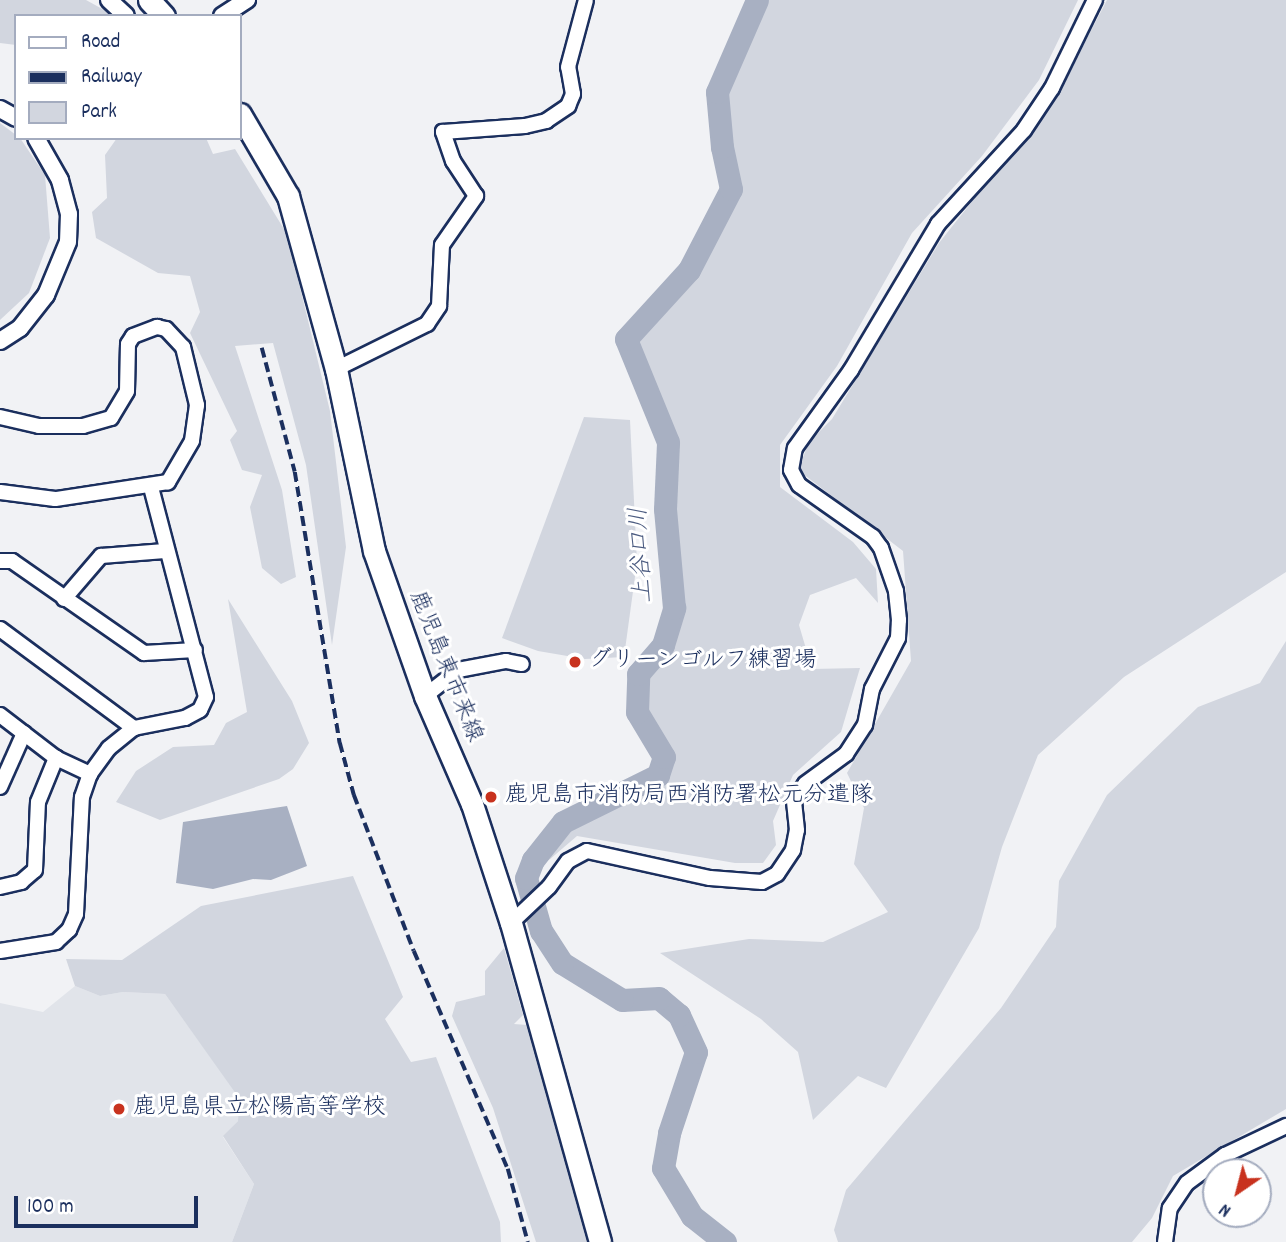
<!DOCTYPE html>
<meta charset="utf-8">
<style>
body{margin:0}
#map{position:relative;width:1286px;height:1242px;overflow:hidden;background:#f1f2f5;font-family:Dekko,"Klee One",sans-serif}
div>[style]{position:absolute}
.built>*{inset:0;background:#e1e4ea}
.green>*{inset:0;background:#d2d6df}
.water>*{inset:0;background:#a8b0c2}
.river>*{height:23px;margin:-11.5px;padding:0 11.5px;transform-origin:11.5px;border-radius:11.5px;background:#a8b0c2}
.roads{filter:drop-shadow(2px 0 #1b2f5e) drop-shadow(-2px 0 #1b2f5e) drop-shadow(0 2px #1b2f5e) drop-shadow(0 -2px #1b2f5e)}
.minor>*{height:14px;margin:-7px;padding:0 7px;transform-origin:7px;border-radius:7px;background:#fff}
.tertiary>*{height:16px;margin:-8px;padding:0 8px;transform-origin:8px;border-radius:8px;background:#fff}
.primary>*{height:21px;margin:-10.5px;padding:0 10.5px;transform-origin:10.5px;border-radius:10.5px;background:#fff}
.rail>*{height:3.5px;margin-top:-1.75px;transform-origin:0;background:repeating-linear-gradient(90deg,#1b2f5e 0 10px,transparent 0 15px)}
.dots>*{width:19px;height:19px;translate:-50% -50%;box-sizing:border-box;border:4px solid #fff;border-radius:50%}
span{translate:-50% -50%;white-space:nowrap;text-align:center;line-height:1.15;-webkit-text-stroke:6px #fff;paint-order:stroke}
.poi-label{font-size:23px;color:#1b2f5e}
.left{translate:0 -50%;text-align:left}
.street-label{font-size:23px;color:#1b2f5e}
.water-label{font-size:24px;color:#4c5c81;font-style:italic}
.legend{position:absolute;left:14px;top:14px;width:228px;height:126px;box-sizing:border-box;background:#fff;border:2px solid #a4acbf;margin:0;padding:9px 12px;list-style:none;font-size:21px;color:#1b2f5e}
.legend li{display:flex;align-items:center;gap:14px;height:35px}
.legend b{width:35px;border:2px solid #a4acbf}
.north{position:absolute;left:1202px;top:1158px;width:70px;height:70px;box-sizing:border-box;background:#fff;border:2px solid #a4acbf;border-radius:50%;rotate:215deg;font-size:19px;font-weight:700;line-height:28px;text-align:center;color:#1b2f5e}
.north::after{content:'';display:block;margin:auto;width:24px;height:32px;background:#c8321e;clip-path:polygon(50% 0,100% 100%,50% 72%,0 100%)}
.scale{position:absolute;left:14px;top:1196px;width:184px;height:32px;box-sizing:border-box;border:4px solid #1b2f5e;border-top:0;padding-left:9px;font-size:21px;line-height:24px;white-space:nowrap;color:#1b2f5e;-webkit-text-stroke:5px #fff;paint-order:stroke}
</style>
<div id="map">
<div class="built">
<i style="clip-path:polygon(75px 986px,100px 996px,123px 992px,165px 994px,240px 1098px,238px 1121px,223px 1137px,254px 1184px,232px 1242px,0 1242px,0 1003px,43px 1012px)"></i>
</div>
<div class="green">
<i style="clip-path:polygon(0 0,86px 0,115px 16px,16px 16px,16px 45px,0 43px)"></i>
<i style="clip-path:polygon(764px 0,1078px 0,1039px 80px,982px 156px,912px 233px,837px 366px,780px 445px,780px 487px,853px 542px,876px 569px,878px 603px,856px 578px,810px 595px,799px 625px,812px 669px,860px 668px,841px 732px,793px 775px,773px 821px,776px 845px,763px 863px,735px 863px,577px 836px,549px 860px,567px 829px,664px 780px,670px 758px,644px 712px,645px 681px,670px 648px,682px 607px,673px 505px,675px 433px,637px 342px,696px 275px,740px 189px,725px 95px)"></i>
<i style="clip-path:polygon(1107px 0,1286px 0,1286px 572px,1124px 677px,1038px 755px,1002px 847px,979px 928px,886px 1088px,858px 1076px,813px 1120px,798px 1052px,761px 1019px,660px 953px,749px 939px,823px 942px,888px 912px,854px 864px,864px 808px,847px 773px,911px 661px,903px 551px,798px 470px,809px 442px,832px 419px,939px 243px,1059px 92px)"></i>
<i style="clip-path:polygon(0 123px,20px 138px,45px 175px,50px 238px,29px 293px,0 320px)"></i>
<i style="clip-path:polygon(117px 138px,206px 138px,213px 154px,235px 149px,287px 234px,330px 411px,346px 547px,332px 645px,306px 465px,273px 343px,235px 346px,282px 490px,296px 577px,281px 584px,262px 568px,250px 507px,262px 475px,242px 470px,230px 440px,237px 431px,190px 333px,200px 312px,190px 276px,158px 273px,96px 238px,92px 212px,107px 198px,105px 155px)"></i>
<i style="clip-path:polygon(584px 417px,630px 420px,637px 562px,624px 657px,585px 659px,538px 651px,502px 638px)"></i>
<i style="clip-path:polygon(228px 599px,292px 701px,309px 743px,293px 769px,279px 779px,160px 820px,116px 802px,136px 771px,173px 747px,214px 745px,226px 723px,247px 712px)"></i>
<i style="clip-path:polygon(1286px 641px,1286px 1109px,1173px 1176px,1152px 1218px,1132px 1242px,838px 1242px,834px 1230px,846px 1190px,1001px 1008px,1056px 927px,1059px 881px,1107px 795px,1198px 707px,1260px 683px)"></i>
<i style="clip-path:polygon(353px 876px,403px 997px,385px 1019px,411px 1062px,436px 1057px,500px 1222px,501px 1242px,232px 1242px,254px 1184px,223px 1136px,238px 1121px,239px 1098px,165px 994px,123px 992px,100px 996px,75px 986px,66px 959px,122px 960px,201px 906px)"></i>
<i style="clip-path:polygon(504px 948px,523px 1015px,514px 1024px,527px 1025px,587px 1242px,536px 1242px,493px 1108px,452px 1016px,456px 1002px,485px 995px,485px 971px)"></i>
</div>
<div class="water">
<i style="clip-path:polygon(287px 806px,307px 866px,271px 880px,253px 879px,213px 889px,176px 883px,183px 822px)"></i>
</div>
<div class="river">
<i style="left:725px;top:1242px;width:42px;rotate:-141.8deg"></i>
<i style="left:692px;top:1216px;width:56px;rotate:-121.1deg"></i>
<i style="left:663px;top:1168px;width:36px;rotate:-80deg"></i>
<i style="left:669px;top:1133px;width:85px;rotate:-71.6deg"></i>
<i style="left:696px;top:1052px;width:41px;rotate:-114.7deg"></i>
<i style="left:679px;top:1015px;width:26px;rotate:-140deg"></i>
<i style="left:659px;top:998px;width:37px;rotate:177deg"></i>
<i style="left:622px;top:1000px;width:70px;rotate:-148.3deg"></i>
<i style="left:562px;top:963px;width:38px;rotate:-123deg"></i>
<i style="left:541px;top:931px;width:55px;rotate:-105.8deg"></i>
<i style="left:526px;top:878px;width:19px;rotate:-69deg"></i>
<i style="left:533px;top:860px;width:48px;rotate:-51.7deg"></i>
<i style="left:563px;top:822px;width:106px;rotate:-26.3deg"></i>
<i style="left:658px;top:775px;width:19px;rotate:-72deg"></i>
<i style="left:664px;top:757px;width:52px;rotate:-121deg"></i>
<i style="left:637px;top:712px;width:38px;rotate:-88deg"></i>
<i style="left:638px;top:674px;width:38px;rotate:-49deg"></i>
<i style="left:663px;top:645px;width:39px;rotate:-73deg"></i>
<i style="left:674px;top:608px;width:99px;rotate:-95.2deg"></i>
<i style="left:665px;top:509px;width:67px;rotate:-87.4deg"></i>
<i style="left:668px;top:442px;width:111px;rotate:-112.2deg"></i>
<i style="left:626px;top:339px;width:93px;rotate:-47.6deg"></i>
<i style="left:689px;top:270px;width:91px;rotate:-62.6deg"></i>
<i style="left:731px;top:189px;width:43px;rotate:-102.1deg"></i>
<i style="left:722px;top:147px;width:55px;rotate:-95.2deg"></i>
<i style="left:717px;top:92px;width:100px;rotate:-66.5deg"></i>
</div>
<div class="roads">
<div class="minor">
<i style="left:336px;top:369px;width:102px;rotate:-26.3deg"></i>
<i style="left:427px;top:324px;width:22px;rotate:-56deg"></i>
<i style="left:439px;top:306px;width:61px;rotate:-87.2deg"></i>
<i style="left:442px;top:245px;width:60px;rotate:-55.2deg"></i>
<i style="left:476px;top:196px;width:42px;rotate:-123.3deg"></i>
<i style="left:453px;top:161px;width:31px;rotate:-109deg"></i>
<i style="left:443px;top:132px;width:82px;rotate:-4.2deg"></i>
<i style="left:525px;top:126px;width:22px;rotate:-13deg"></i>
<i style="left:546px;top:121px;width:27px;rotate:-34deg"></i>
<i style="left:568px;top:106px;width:13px;rotate:-67deg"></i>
<i style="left:573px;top:94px;width:27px;rotate:-100deg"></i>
<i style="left:568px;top:67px;width:69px;rotate:-75deg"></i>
<i style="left:0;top:417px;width:40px;rotate:13deg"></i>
<i style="left:39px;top:426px;width:44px"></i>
<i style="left:83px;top:426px;width:29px;rotate:-16deg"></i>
<i style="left:111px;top:418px;width:31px;rotate:-59deg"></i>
<i style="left:127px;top:391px;width:47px;rotate:-88.8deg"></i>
<i style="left:128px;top:344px;width:9px;rotate:-58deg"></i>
<i style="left:133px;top:336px;width:26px;rotate:-21deg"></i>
<i style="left:157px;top:327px;width:9px;rotate:13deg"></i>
<i style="left:166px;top:329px;width:25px;rotate:47deg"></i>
<i style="left:183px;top:347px;width:60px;rotate:76.4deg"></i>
<i style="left:197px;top:405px;width:36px;rotate:98deg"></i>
<i style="left:192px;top:441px;width:48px;rotate:120.3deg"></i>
<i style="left:168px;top:482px;width:114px;rotate:171.4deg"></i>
<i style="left:55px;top:499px;width:55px;rotate:-172.7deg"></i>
<i style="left:0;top:561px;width:12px"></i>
<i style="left:12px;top:561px;width:161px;rotate:34.9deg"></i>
<i style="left:144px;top:653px;width:51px;rotate:-3.4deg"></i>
<i style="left:64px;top:599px;width:57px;rotate:-49.3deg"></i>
<i style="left:101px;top:556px;width:64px;rotate:-4.5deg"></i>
<i style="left:0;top:629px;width:167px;rotate:36.5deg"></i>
<i style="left:425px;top:696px;width:42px;rotate:-38.2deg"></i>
<i style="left:458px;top:670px;width:49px;rotate:-10.6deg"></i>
<i style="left:506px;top:661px;width:16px;rotate:11deg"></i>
<i style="left:0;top:715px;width:71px;rotate:37.5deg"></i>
<i style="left:56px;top:758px;width:38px;rotate:25deg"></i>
<i style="left:0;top:787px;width:59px;rotate:-66deg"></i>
<i style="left:0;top:887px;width:22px;rotate:-13deg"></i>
<i style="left:21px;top:882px;width:18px;rotate:-41deg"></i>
<i style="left:35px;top:870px;width:68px;rotate:-87.5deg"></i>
<i style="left:38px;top:802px;width:48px;rotate:-67.8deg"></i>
<i style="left:511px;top:923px;width:52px;rotate:-43.5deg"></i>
<i style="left:549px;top:887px;width:32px;rotate:-54deg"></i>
<i style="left:568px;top:861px;width:21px;rotate:-28deg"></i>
<i style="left:587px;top:851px;width:126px;rotate:12.4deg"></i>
<i style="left:710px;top:878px;width:52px;rotate:4.4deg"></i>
<i style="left:762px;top:882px;width:17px;rotate:-28deg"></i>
<i style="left:777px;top:874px;width:29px;rotate:-56deg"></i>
<i style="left:793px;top:850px;width:20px;rotate:-79deg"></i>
<i style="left:797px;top:830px;width:30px;rotate:-96deg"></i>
<i style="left:794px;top:800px;width:19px;rotate:-55deg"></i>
<i style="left:805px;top:784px;width:51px;rotate:-36.2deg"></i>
<i style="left:846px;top:754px;width:35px;rotate:-57deg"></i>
<i style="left:865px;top:725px;width:37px;rotate:-79deg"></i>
<i style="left:872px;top:689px;width:57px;rotate:-63deg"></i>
<i style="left:898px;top:638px;width:18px;rotate:-87deg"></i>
<i style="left:899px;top:620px;width:29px;rotate:-96deg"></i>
<i style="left:896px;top:591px;width:46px;rotate:-109.2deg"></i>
<i style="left:881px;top:548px;width:14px;rotate:-126deg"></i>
<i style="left:873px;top:537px;width:90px;rotate:-144.9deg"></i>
<i style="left:799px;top:485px;width:17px;rotate:-118deg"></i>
<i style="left:791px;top:470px;width:22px;rotate:-80deg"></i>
<i style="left:795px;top:448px;width:96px;rotate:-54.3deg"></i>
<i style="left:851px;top:370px;width:170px;rotate:-59.2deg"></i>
<i style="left:938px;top:224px;width:127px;rotate:-47.5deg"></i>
<i style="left:1024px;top:130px;width:50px;rotate:-56.3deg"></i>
<i style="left:1052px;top:88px;width:98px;rotate:-64deg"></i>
<i style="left:0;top:951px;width:57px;rotate:-9.1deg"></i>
<i style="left:56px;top:942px;width:18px;rotate:-43deg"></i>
<i style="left:69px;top:930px;width:17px;rotate:-66deg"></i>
<i style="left:76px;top:914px;width:117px;rotate:-87.1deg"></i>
<i style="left:82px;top:797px;width:24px;rotate:-71deg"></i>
<i style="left:90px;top:774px;width:32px;rotate:-54deg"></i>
<i style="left:109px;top:748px;width:32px;rotate:-39deg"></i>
<i style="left:134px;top:728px;width:52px;rotate:-11.1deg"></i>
<i style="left:185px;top:718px;width:17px;rotate:-28deg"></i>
<i style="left:200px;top:710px;width:14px;rotate:-65deg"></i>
<i style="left:206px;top:697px;width:216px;rotate:-104.7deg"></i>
<i style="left:1165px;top:1242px;width:34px;rotate:-82deg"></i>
<i style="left:1170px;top:1208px;width:30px;rotate:-56deg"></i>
<i style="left:1187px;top:1183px;width:47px;rotate:-36.4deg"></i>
<i style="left:1225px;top:1155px;width:68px;rotate:-25.4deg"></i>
</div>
<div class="tertiary">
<i style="left:109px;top:0;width:23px;rotate:43deg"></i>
<i style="left:222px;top:16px;width:30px;rotate:-33deg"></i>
<i style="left:0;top:109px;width:18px;rotate:29deg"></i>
<i style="left:0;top:341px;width:24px;rotate:-33deg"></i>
<i style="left:20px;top:328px;width:42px;rotate:-51.8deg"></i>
<i style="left:46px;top:295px;width:57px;rotate:-67.5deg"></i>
<i style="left:68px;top:242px;width:28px;rotate:-88deg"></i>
<i style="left:69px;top:214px;width:35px;rotate:-105deg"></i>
<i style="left:60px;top:180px;width:48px;rotate:-119.7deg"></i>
</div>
<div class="primary">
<i style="left:149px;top:0;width:22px;rotate:47deg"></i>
<i style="left:240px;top:114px;width:95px;rotate:59.7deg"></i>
<i style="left:288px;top:196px;width:180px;rotate:74.5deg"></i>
<i style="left:336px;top:369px;width:186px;rotate:78.2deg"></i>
<i style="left:374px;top:551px;width:154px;rotate:70.6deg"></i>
<i style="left:425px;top:696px;width:118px;rotate:66.5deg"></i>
<i style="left:472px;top:804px;width:125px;rotate:71.9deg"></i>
<i style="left:511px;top:923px;width:331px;rotate:74.4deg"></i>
</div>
</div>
<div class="rail">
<i style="left:262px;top:348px;width:128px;rotate:75.1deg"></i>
<i style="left:295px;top:472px;width:275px;rotate:80.6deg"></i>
<i style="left:340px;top:743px;width:54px;rotate:74.9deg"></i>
<i style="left:354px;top:795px;width:167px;rotate:69deg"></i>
<i style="left:414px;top:951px;width:237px;rotate:66.7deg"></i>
<i style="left:508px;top:1169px;width:76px;rotate:74.7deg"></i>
</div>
<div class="dots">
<i style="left:575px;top:662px;background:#c8321e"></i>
<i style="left:491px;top:797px;background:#c8321e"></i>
<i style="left:119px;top:1109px;background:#c8321e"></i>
</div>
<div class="poi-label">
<span class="left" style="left:589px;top:662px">グリーンゴルフ練習場</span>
<span class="left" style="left:505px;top:797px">鹿児島市消防局西消防署松元分遣隊</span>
<span class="left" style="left:133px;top:1109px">鹿児島県立松陽高等学校</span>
</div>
<div class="street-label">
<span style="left:444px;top:667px;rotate:68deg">鹿児島東市来線</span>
</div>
<div class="water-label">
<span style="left:643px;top:555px;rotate:-93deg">上谷口川</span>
</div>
<ul class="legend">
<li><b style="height:9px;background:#fff"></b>Road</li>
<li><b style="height:9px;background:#1b2f5e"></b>Railway</li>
<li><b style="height:19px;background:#d2d6df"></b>Park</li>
</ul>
<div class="north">N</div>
<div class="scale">100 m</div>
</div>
